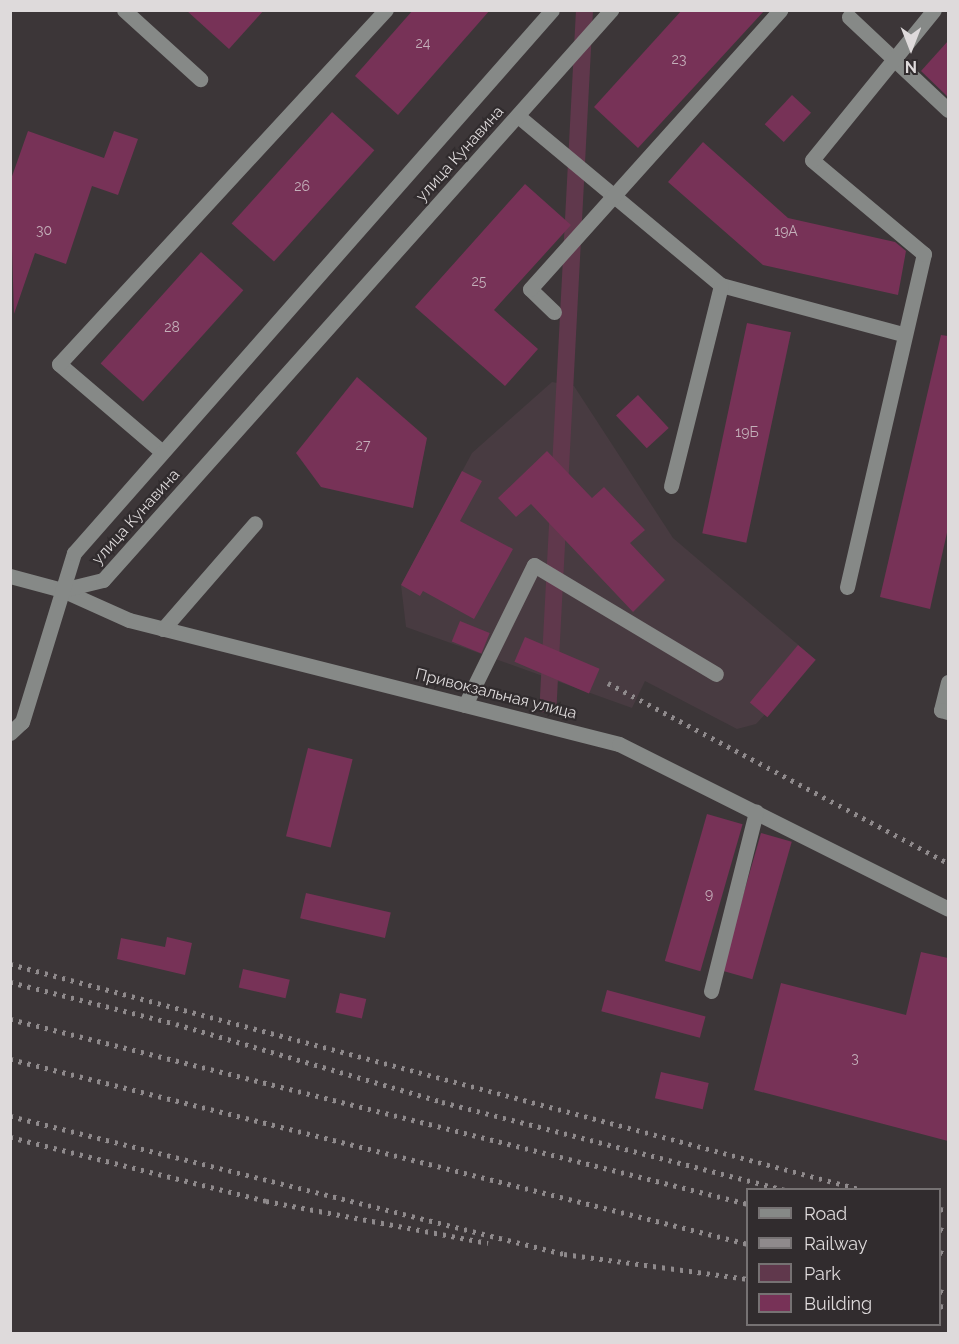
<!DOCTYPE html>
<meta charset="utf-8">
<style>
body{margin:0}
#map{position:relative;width:959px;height:1344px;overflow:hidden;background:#3c3638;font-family:Raleway,sans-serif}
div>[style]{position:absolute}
.built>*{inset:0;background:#483b41}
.green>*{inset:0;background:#60384c;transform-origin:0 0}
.building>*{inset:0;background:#773257;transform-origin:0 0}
.minor>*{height:15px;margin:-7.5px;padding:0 7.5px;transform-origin:7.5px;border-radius:7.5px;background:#868987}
.rail>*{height:4.5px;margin-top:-2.25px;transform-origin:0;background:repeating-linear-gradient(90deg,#8f8a8c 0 3px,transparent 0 9px)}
span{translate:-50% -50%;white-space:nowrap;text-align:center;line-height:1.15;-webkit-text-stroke:4.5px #312c2e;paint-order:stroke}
.number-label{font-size:14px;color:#c4b0ba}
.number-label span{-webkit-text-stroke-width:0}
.street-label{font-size:16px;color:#dedadb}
.frame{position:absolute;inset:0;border:12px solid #dedadb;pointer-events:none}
.legend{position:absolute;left:746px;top:1188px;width:195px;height:138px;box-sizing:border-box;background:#312c2e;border:2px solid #767273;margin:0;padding:8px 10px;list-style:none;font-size:18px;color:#dedadb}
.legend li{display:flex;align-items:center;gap:12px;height:30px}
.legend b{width:30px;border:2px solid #767273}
.north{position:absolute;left:881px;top:18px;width:60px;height:60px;-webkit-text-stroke:4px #312c2e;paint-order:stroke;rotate:180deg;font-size:16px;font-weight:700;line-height:24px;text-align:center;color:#dedadb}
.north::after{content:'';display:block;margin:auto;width:21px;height:27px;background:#dedadb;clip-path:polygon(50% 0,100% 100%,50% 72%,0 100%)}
</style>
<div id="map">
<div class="built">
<i style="clip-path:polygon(552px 382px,574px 386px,673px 538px,816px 660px,756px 724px,737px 729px,645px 681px,632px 708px,406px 627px,401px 585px,472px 453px)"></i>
</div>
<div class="green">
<i style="left:576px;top:10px;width:17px;height:703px;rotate:3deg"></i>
</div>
<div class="building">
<i style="clip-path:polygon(186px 10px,264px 10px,229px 49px)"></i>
<i style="clip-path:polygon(413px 10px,490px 10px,398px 115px,355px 76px)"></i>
<i style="clip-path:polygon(682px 10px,765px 10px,638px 148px,594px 107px)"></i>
<i style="clip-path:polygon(948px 41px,948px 97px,921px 71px)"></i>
<i style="left:792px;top:95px;width:26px;height:40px;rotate:43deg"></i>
<i style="left:332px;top:112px;width:57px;height:150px;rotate:42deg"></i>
<i style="clip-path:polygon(28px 131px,104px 158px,114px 131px,138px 139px,118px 195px,92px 186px,66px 264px,35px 253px,14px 314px,10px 182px)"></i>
<i style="clip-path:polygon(703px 142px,788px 218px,895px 242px,906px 251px,898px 295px,763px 265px,668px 182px)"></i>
<i style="clip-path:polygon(525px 184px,571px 225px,494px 310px,538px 349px,505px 386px,415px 307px)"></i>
<i style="left:201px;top:252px;width:57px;height:150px;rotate:42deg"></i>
<i style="left:747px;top:323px;width:45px;height:215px;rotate:12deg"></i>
<i style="clip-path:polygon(941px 335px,948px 336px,948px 528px,930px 609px,880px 597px)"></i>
<i style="clip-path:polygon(357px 377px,427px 438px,413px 508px,321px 487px,296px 453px)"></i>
<i style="left:638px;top:395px;width:45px;height:30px;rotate:47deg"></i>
<i style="clip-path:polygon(547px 451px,592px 498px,604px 487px,645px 530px,630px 543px,665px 580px,633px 612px,531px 504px,516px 517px,498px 498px)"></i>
<i style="clip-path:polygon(462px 471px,482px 481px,460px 521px,513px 549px,474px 619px,423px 591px,420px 596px,401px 585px)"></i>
<i style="left:460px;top:621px;width:32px;height:22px;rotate:22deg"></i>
<i style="left:525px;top:637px;width:81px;height:27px;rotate:23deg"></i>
<i style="left:798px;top:645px;width:23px;height:75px;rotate:40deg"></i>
<i style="left:308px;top:748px;width:46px;height:91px;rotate:14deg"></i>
<i style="left:707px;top:814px;width:37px;height:153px;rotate:16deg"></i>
<i style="left:761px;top:833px;width:32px;height:143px;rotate:16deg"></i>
<i style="left:306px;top:893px;width:87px;height:26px;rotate:13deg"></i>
<i style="clip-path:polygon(167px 937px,192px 943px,185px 975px,117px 959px,121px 938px,165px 947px)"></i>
<i style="clip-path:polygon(921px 952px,948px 958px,948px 1141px,754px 1090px,781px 983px,906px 1015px)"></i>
<i style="left:243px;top:969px;width:48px;height:19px;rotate:13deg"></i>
<i style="left:607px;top:990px;width:102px;height:22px;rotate:15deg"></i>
<i style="left:340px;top:993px;width:27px;height:20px;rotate:13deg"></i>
<i style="left:661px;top:1072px;width:49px;height:27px;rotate:13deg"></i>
</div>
<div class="minor">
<i style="left:124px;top:10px;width:103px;rotate:42.2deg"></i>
<i style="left:849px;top:17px;width:136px;rotate:43.2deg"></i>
<i style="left:518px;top:116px;width:264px;rotate:39.8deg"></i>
<i style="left:721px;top:285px;width:188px;rotate:15.1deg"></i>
<i style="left:554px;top:312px;width:33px;rotate:-136deg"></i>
<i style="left:530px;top:289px;width:375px;rotate:-48.1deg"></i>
<i style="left:161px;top:451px;width:134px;rotate:-139.5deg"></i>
<i style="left:59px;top:364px;width:482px;rotate:-47.3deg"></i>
<i style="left:671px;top:486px;width:207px;rotate:-76deg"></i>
<i style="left:10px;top:576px;width:54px;rotate:15.1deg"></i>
<i style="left:62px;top:590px;width:73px;rotate:24.1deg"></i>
<i style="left:129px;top:620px;width:505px;rotate:14.2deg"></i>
<i style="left:619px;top:744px;width:368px;rotate:26.6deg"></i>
<i style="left:847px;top:587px;width:342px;rotate:-77deg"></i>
<i style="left:924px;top:254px;width:146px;rotate:-140deg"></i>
<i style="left:812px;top:160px;width:193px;rotate:-50.9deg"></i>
<i style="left:62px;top:590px;width:42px;rotate:-13.7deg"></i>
<i style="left:103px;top:580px;width:764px;rotate:-48.29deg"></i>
<i style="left:163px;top:629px;width:140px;rotate:-49deg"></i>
<i style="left:948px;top:682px;width:29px;rotate:104deg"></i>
<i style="left:941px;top:710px;width:7px;rotate:16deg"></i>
<i style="left:465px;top:705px;width:156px;rotate:-63.8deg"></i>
<i style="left:534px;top:565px;width:212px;rotate:30.9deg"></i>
<i style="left:10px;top:733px;width:16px;rotate:-43deg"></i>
<i style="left:22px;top:722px;width:177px;rotate:-72.9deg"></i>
<i style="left:74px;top:553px;width:723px;rotate:-48.64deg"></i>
<i style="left:711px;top:991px;width:185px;rotate:-75.9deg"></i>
</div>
<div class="rail">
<i style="left:608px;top:683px;width:385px;rotate:27.9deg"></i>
<i style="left:10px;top:964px;width:882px;rotate:14.84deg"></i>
<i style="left:10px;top:982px;width:171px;rotate:14.2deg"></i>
<i style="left:176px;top:1024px;width:277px;rotate:16.3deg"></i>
<i style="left:442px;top:1102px;width:354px;rotate:14.4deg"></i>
<i style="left:10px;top:1019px;width:761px;rotate:14.07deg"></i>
<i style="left:10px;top:1059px;width:761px;rotate:14.07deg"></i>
<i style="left:10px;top:1116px;width:571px;rotate:13.99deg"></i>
<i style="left:564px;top:1254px;width:186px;rotate:7.7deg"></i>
<i style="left:10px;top:1137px;width:264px;rotate:14deg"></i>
<i style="left:266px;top:1201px;width:226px;rotate:10.7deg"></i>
<i style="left:940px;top:1209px;width:8px;rotate:14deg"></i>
<i style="left:940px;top:1229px;width:9px;rotate:21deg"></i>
<i style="left:940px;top:1252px;width:9px;rotate:21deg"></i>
<i style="left:940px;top:1291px;width:9px;rotate:21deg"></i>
<i style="left:940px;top:1306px;width:8px;rotate:14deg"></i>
</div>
<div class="number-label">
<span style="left:423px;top:43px">24</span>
<span style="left:679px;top:59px">23</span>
<span style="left:302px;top:186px">26</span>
<span style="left:44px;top:230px">30</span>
<span style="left:786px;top:231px">19А</span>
<span style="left:479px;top:281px">25</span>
<span style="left:172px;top:327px">28</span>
<span style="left:747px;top:432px">19Б</span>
<span style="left:363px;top:445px">27</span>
<span style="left:709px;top:894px">9</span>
<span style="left:855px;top:1058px">3</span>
</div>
<div class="street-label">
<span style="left:460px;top:154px;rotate:-48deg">улица Кунавина</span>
<span style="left:136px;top:517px;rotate:-48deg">улица Кунавина</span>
<span style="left:496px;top:694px;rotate:14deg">Привокзальная улица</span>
</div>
<div class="frame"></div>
<ul class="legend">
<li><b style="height:8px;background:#868987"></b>Road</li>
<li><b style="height:8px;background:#8f8a8c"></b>Railway</li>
<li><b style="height:16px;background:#60384c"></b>Park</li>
<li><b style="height:16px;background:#773257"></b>Building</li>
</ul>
<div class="north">N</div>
</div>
